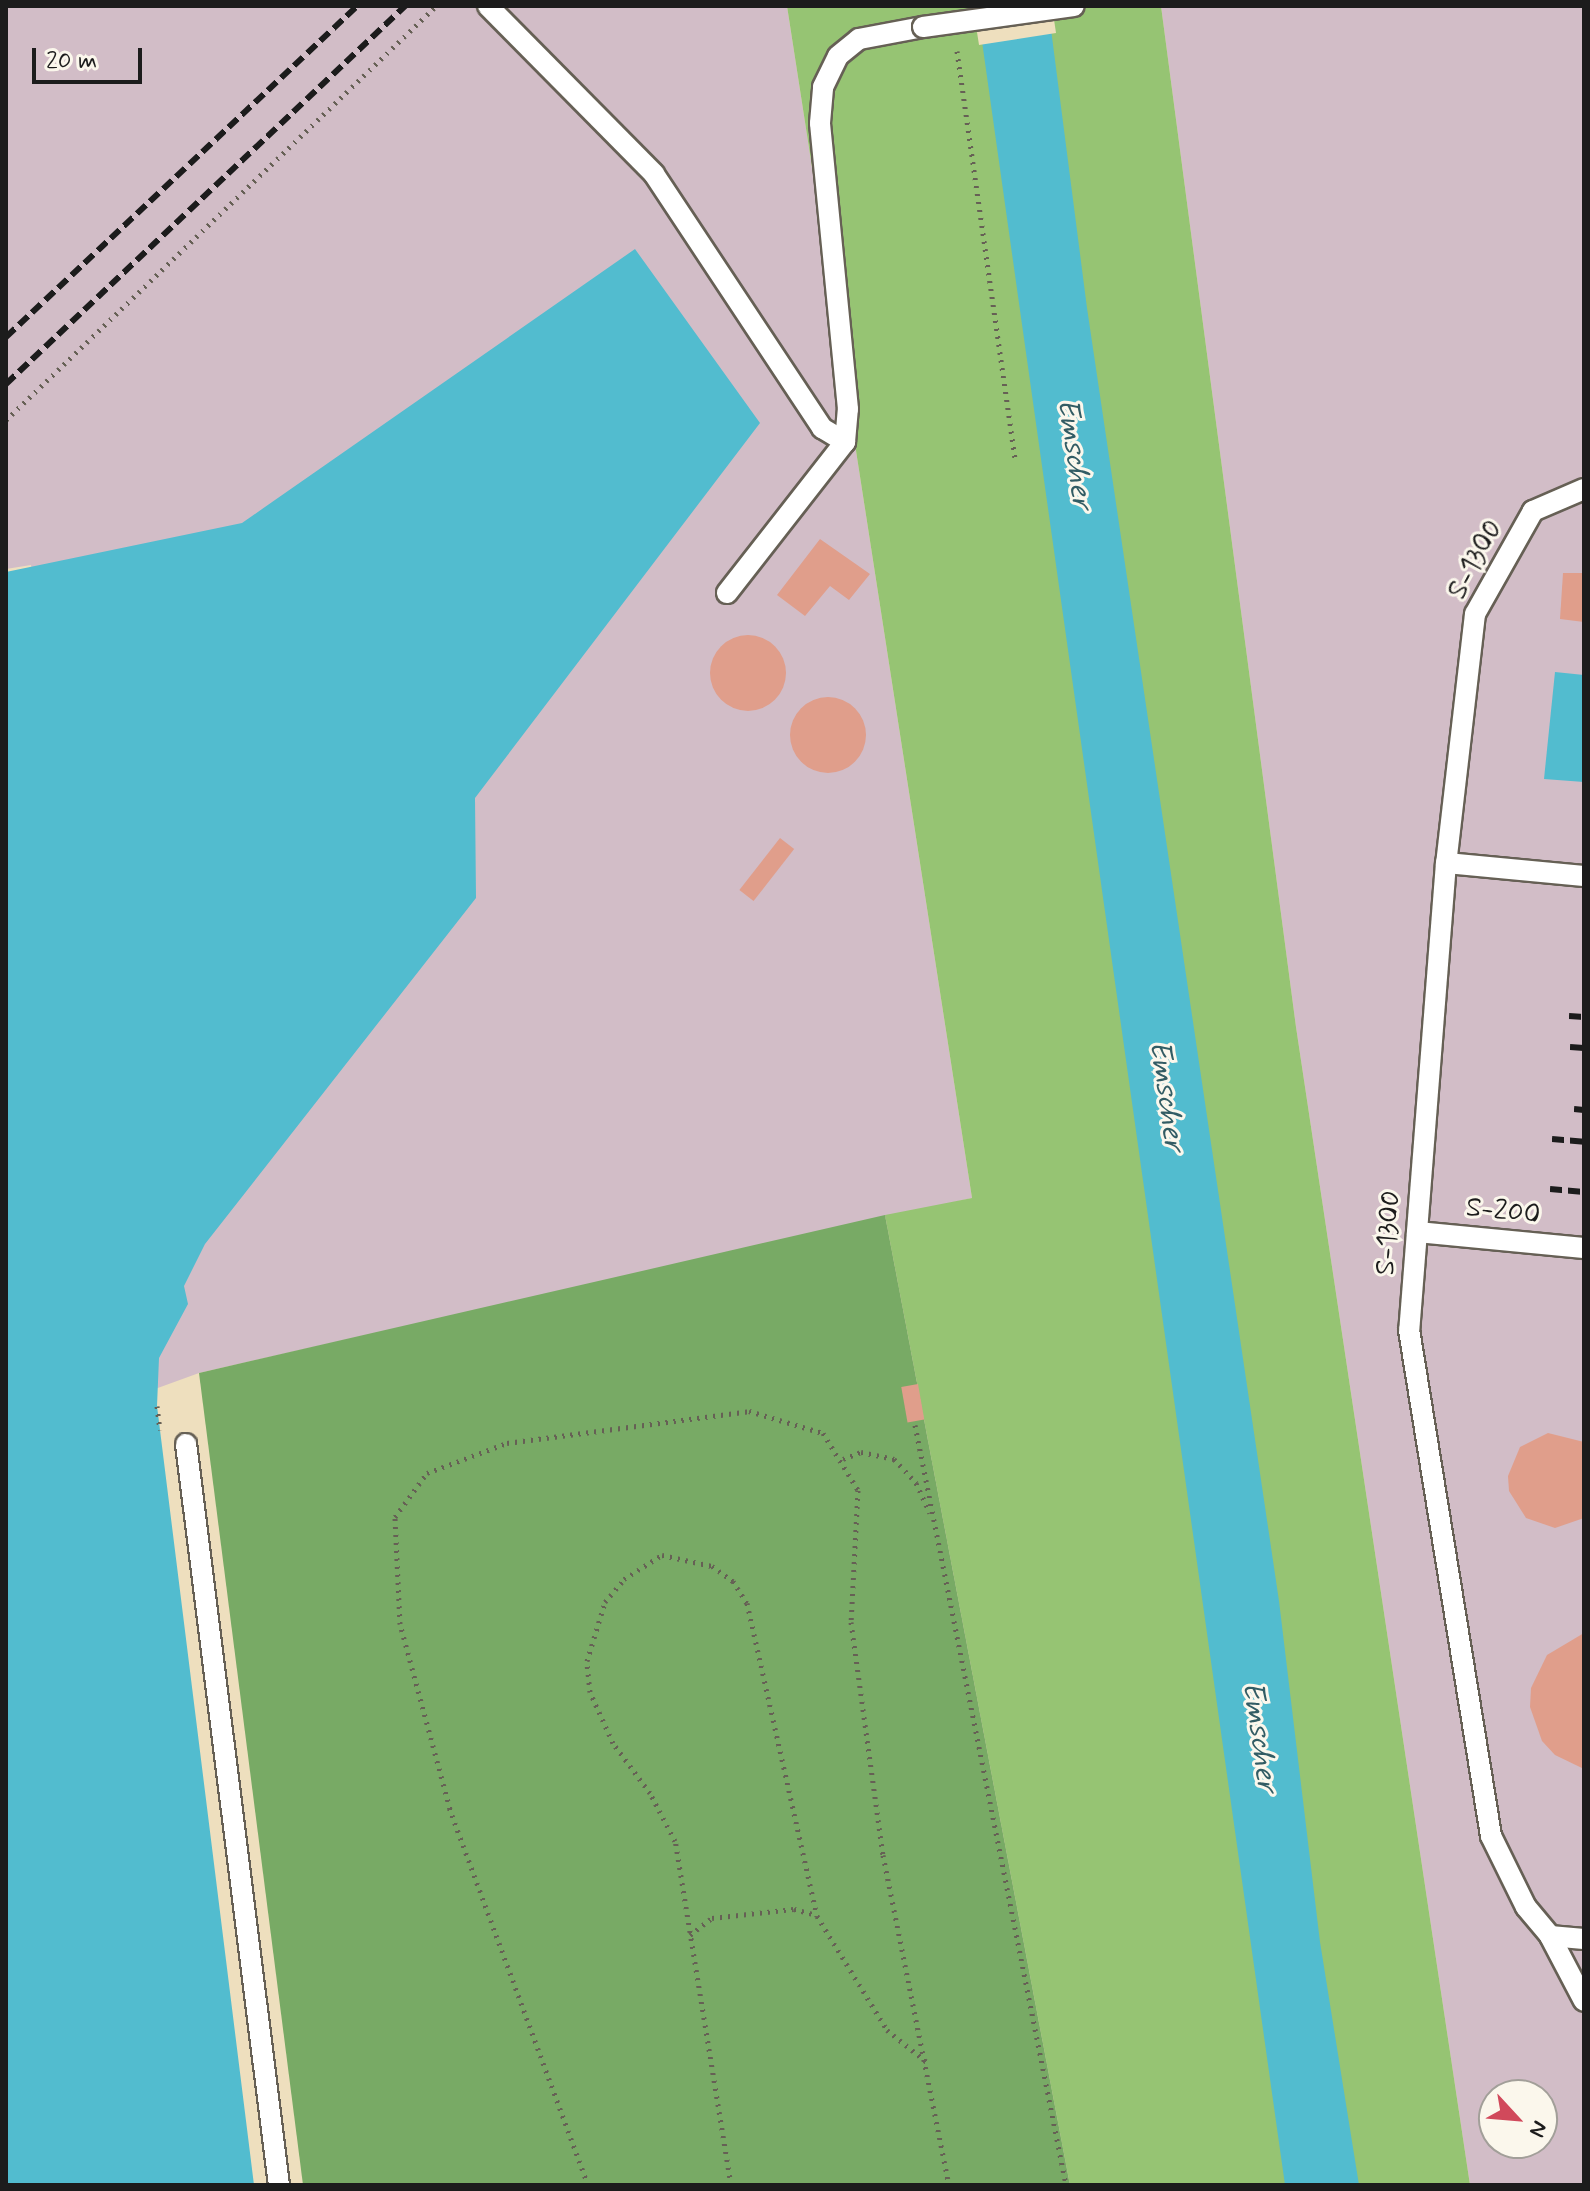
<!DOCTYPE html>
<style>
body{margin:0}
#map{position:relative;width:1590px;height:2191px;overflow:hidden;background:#eedfbe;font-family:Mynerve,sans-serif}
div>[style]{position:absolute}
.industrial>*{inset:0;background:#d2bdc7}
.green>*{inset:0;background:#96c473}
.forest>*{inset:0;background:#78aa65}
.water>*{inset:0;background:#52bccf}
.pier>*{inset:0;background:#eedfbe}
.building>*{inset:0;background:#e09e8b;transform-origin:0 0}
.round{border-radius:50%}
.path>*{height:5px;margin-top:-2.5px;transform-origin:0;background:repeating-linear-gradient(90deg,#666055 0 2px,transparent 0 8px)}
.roads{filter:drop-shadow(2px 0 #666055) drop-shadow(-2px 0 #666055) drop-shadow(0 2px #666055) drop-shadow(0 -2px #666055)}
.lane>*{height:20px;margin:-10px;padding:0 10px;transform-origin:10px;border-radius:10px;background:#fff}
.rail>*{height:6px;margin-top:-3px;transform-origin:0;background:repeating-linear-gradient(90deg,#1c1c1c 0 12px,transparent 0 18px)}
.bridges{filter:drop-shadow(2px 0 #666055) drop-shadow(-2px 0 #666055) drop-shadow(0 2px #666055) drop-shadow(0 -2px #666055)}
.lane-bridge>*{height:20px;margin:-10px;padding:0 10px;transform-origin:10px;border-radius:10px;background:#fff}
span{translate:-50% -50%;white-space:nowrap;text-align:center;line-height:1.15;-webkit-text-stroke:6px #fbf7ec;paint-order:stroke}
.street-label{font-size:28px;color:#1c1c1c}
.water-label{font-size:30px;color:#325c64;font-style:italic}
.frame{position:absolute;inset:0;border:8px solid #1c1c1c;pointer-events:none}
.north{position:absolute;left:1478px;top:2079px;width:80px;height:80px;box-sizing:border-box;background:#fbf7ec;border:2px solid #a29f99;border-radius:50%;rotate:116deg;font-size:22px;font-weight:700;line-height:32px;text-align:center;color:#1c1c1c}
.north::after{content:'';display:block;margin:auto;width:28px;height:36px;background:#d1495b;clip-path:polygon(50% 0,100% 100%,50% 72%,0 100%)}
.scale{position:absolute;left:32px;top:48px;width:110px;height:36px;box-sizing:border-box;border:4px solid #1c1c1c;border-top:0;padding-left:10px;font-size:24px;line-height:28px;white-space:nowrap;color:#1c1c1c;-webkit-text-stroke:6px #fbf7ec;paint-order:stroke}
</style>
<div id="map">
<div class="industrial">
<i style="clip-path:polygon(6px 6px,787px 6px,972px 1198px,199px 1373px,155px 1389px,31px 565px,6px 569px)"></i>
<i style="clip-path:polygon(evenodd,1161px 6px,1584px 6px,1584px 2185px,1470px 2185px,1296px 1027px,1161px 6px,1494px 2095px,1542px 2095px,1542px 2143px,1494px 2143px,1494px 2095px)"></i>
</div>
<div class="green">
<i style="clip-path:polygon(787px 6px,1161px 6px,1296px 1027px,1470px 2185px,1070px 2185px,885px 1215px,972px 1198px)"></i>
</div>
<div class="forest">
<i style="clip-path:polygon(885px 1215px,1070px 2185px,303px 2185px,199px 1373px)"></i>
</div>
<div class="water">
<i style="clip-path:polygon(977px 6px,1048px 6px,1087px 308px,1279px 1601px,1320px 1942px,1359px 2185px,1285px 2185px)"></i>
<i style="clip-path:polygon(635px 249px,760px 423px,475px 798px,476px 898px,205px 1244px,184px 1286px,188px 1304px,159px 1358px,157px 1406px,254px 2185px,6px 2185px,6px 572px,242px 523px)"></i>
<i style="clip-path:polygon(1555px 672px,1584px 675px,1584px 782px,1544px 779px)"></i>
</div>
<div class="pier">
<i style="clip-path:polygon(973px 6px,1052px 6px,1056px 33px,979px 45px)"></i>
</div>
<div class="building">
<i style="clip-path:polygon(820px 539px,870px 574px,849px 600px,830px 586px,805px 616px,777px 595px)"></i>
<i style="clip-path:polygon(1563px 573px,1584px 573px,1584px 622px,1560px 619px)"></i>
<i class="round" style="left:710px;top:635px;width:76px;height:76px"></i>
<i class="round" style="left:790px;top:697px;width:76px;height:76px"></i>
<i style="left:780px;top:838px;width:18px;height:66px;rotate:38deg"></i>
<i style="left:918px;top:1384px;width:36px;height:17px;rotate:80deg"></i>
<i style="clip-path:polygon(1548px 1433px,1584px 1442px,1584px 1518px,1555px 1528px,1526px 1518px,1509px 1491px,1508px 1476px,1520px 1447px)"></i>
<i style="clip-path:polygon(1584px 1633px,1584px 1769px,1555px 1755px,1542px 1741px,1530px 1707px,1531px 1688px,1547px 1655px)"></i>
</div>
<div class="path">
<i style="left:957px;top:51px;width:413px;rotate:81.9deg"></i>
<i style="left:6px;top:420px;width:597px;rotate:-43.91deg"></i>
<i style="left:157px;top:1406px;width:24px;rotate:83deg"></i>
<i style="left:915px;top:1425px;width:775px;rotate:78.76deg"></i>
<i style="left:843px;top:1459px;width:19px;rotate:-21deg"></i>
<i style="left:861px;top:1452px;width:34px;rotate:12deg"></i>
<i style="left:894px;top:1459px;width:33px;rotate:47deg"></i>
<i style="left:916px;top:1483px;width:33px;rotate:65deg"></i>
<i style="left:690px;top:1935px;width:28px;rotate:-38deg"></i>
<i style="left:712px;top:1918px;width:82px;rotate:-6.3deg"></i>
<i style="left:794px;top:1909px;width:23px;rotate:15deg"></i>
<i style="left:588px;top:2185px;width:401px;rotate:-110.2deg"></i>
<i style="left:450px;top:1809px;width:192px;rotate:-105.1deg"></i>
<i style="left:400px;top:1624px;width:107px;rotate:-92.7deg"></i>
<i style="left:395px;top:1517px;width:54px;rotate:-54deg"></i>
<i style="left:427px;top:1473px;width:85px;rotate:-20.6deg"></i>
<i style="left:507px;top:1443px;width:244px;rotate:-7.5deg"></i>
<i style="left:749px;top:1411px;width:77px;rotate:16.6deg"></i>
<i style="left:823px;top:1433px;width:67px;rotate:58.4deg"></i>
<i style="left:858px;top:1490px;width:132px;rotate:93deg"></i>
<i style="left:851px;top:1622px;width:235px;rotate:82.2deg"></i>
<i style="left:883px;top:1855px;width:337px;rotate:78.7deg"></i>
<i style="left:731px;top:2185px;width:349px;rotate:-99.2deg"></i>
<i style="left:675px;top:1841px;width:54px;rotate:-117.5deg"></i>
<i style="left:650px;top:1793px;width:62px;rotate:-126.5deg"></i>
<i style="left:613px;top:1743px;width:56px;rotate:-114.3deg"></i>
<i style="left:590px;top:1692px;width:31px;rotate:-96deg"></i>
<i style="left:587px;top:1661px;width:62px;rotate:-73deg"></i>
<i style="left:605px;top:1602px;width:30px;rotate:-50deg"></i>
<i style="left:624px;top:1579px;width:45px;rotate:-32.3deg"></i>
<i style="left:662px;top:1555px;width:51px;rotate:12.4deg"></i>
<i style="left:712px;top:1566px;width:26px;rotate:36deg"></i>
<i style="left:733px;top:1581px;width:26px;rotate:58deg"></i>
<i style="left:747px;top:1603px;width:321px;rotate:77.4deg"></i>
<i style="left:817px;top:1916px;width:134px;rotate:58.4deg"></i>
<i style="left:887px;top:2030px;width:53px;rotate:38.8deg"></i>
</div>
<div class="roads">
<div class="lane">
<i style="left:488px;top:6px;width:236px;rotate:45.3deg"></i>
<i style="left:654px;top:174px;width:305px;rotate:56.5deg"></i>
<i style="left:822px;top:428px;width:27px;rotate:31deg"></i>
<i style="left:1584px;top:489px;width:56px;rotate:156.7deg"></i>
<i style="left:1533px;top:511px;width:118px;rotate:119.4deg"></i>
<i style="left:1475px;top:614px;width:251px;rotate:96.6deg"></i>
<i style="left:1446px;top:863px;width:468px;rotate:94.5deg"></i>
<i style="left:1409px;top:1330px;width:513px;rotate:80.79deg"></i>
<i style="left:1491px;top:1836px;width:79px;rotate:63.8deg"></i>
<i style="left:1526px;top:1907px;width:38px;rotate:50deg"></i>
<i style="left:1550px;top:1936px;width:73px;rotate:62.4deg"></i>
<i style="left:727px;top:593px;width:192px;rotate:-52deg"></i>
<i style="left:845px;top:442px;width:33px;rotate:-85deg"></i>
<i style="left:848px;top:409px;width:287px;rotate:-95.6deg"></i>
<i style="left:820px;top:123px;width:36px;rotate:-85deg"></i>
<i style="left:823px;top:87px;width:34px;rotate:-64deg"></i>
<i style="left:838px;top:56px;width:27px;rotate:-39deg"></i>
<i style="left:859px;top:39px;width:65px;rotate:-10.6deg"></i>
<i style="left:1446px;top:863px;width:139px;rotate:5.4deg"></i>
<i style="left:1417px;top:1232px;width:168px;rotate:5.5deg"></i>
<i style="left:186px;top:1444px;width:747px;rotate:82.85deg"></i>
<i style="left:1550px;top:1936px;width:34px;rotate:5deg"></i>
</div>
</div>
<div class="rail">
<i style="left:6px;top:337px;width:482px;rotate:-43.3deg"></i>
<i style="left:6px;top:384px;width:550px;rotate:-43.45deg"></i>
<i style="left:1569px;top:1016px;width:15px;rotate:4deg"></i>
<i style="left:1570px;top:1047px;width:14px;rotate:4deg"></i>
<i style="left:1582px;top:1077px;width:2px"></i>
<i style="left:1574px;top:1109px;width:10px;rotate:6deg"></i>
<i style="left:1552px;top:1139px;width:32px;rotate:5deg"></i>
<i style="left:1550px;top:1189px;width:34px;rotate:5deg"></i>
</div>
<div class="bridges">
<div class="lane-bridge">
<i style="left:923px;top:27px;width:152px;rotate:-7.9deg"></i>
</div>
</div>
<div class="street-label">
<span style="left:1476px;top:560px;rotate:-62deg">S-1300</span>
<span style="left:1503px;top:1212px;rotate:6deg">S-200</span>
<span style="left:1389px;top:1233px;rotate:-86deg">S-1300</span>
</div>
<div class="water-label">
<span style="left:1074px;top:454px;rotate:82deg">Emscher</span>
<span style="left:1166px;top:1096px;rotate:82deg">Emscher</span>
<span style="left:1259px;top:1737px;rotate:82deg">Emscher</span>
</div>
<div class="frame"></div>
<div class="north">N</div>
<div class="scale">20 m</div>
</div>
